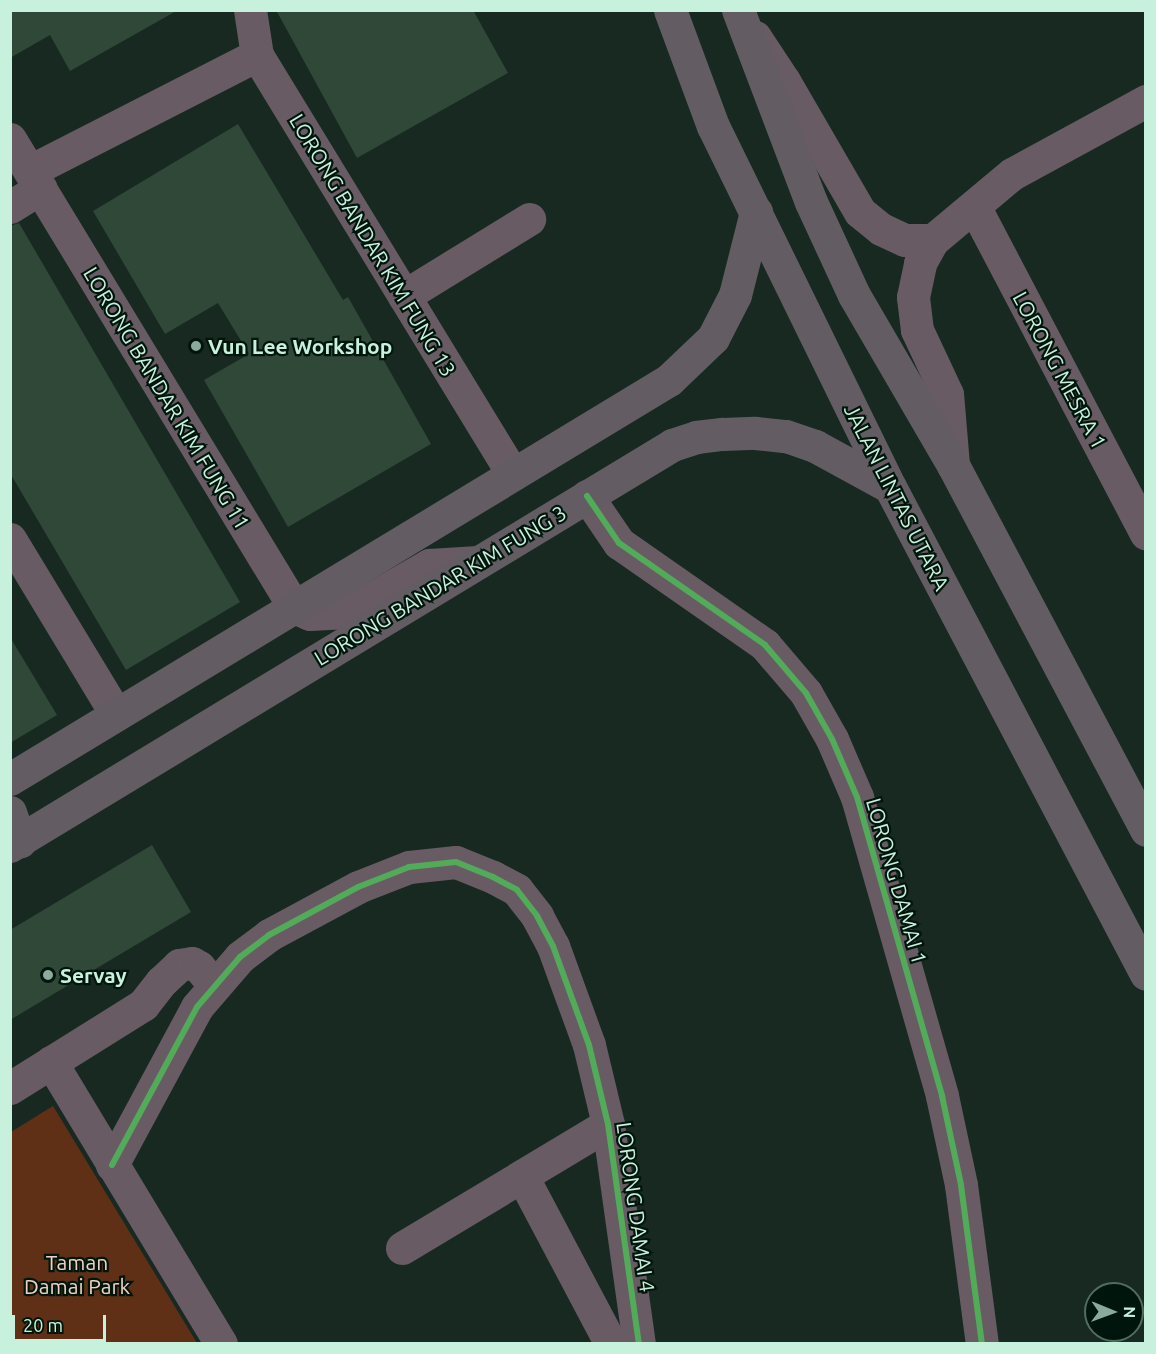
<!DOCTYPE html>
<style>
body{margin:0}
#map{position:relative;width:1156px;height:1354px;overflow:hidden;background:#182922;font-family:Ubuntu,sans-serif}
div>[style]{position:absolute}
.green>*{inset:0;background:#603016}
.building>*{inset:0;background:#2f4837}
.minor>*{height:33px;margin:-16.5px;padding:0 16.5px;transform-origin:16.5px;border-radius:16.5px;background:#685b63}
.major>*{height:33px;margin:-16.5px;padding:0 16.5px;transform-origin:16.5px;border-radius:16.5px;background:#635d63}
.cycleway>*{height:6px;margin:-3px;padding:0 3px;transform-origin:3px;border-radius:3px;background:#51ab58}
.dots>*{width:16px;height:16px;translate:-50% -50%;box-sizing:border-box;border:3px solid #00160c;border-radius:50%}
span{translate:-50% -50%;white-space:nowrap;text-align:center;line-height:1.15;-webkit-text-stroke:4.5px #00160c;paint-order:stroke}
.street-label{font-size:21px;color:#c7f1dd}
.poi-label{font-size:21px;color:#c7f1dd;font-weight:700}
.left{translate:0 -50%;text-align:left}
.park-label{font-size:21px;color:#f0d1c4}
.frame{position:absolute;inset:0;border:12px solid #c7f1dd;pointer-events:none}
.north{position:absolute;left:1084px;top:1282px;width:60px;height:60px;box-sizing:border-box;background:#00160c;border:2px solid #506e60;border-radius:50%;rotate:91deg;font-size:16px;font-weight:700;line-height:24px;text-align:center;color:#c7f1dd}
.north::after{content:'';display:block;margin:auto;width:21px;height:27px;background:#8aab9c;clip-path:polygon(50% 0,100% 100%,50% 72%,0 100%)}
.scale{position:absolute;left:12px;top:1315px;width:94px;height:27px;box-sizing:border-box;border:3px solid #c7f1dd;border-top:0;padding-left:8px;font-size:18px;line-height:21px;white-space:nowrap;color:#c7f1dd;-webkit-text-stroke:4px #00160c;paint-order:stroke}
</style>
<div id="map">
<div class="green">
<i style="clip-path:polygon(53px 1106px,197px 1343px,11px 1343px,11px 1132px)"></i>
</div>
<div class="building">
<i style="clip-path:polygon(10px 10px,178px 10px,70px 71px,50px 35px,10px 58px)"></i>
<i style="clip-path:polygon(276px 10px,473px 10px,508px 73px,357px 158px)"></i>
<i style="clip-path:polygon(238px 124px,343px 300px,348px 297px,431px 444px,288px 527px,204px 380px,249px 354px,218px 303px,165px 334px,93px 211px)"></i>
<i style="clip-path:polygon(19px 223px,240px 602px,126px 670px,10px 473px,10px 226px)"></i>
<i style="clip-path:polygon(10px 637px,57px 715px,10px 743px)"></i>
<i style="clip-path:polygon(152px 845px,191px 912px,10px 1020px,10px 930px)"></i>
</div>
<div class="minor">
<i style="left:250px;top:10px;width:46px;rotate:81.2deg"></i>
<i style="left:257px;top:55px;width:491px;rotate:58.6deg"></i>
<i style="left:755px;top:37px;width:53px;rotate:56.6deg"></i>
<i style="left:784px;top:81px;width:151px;rotate:59.9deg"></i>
<i style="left:860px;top:212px;width:27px;rotate:39deg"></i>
<i style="left:881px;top:229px;width:26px;rotate:25deg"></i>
<i style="left:905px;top:240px;width:28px"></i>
<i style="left:10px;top:139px;width:547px;rotate:58.75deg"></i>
<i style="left:294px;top:607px;width:17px;rotate:24deg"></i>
<i style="left:310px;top:614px;width:37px;rotate:-3deg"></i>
<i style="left:347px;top:612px;width:95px;rotate:-29.8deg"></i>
<i style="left:429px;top:565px;width:49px;rotate:-3.5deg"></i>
<i style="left:30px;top:171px;width:255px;rotate:-27.1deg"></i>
<i style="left:974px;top:206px;width:370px;rotate:62.3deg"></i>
<i style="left:10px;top:207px;width:36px;rotate:-32deg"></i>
<i style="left:404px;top:296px;width:147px;rotate:-31.6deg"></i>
<i style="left:953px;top:465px;width:71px;rotate:-94.8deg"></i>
<i style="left:947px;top:394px;width:71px;rotate:-115.1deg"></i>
<i style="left:917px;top:330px;width:33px;rotate:-97deg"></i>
<i style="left:913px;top:297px;width:35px;rotate:-78deg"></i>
<i style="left:920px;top:263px;width:26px;rotate:-61deg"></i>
<i style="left:933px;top:240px;width:103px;rotate:-39.9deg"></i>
<i style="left:1012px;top:174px;width:153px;rotate:-28.6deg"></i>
<i style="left:587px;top:496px;width:57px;rotate:55.8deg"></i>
<i style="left:619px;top:543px;width:178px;rotate:34.9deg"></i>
<i style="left:765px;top:645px;width:63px;rotate:49.5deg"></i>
<i style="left:806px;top:693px;width:53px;rotate:60.5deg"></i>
<i style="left:832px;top:739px;width:63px;rotate:66.7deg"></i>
<i style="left:857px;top:797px;width:311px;rotate:74.1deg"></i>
<i style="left:942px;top:1096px;width:91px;rotate:77.9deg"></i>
<i style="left:961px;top:1185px;width:160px;rotate:82.5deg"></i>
<i style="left:10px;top:539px;width:205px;rotate:58.8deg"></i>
<i style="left:51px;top:1062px;width:329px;rotate:58.9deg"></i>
<i style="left:10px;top:1088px;width:157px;rotate:-32deg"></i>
<i style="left:143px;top:1005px;width:29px;rotate:-52deg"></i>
<i style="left:161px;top:982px;width:25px;rotate:-43deg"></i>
<i style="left:179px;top:965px;width:13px;rotate:-9deg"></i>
<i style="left:192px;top:963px;width:8px;rotate:30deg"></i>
<i style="left:199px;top:967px;width:23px;rotate:50deg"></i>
<i style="left:112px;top:1165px;width:179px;rotate:-61.7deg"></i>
<i style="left:197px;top:1007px;width:66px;rotate:-49.3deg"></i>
<i style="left:240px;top:957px;width:36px;rotate:-37deg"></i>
<i style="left:269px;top:935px;width:101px;rotate:-28.3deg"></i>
<i style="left:358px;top:887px;width:55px;rotate:-21.4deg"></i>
<i style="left:409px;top:867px;width:47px;rotate:-6.1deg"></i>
<i style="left:456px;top:862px;width:40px;rotate:22deg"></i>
<i style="left:493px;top:877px;width:27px;rotate:28deg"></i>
<i style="left:517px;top:890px;width:33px;rotate:52deg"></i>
<i style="left:537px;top:916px;width:34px;rotate:62deg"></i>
<i style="left:553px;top:946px;width:105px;rotate:70deg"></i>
<i style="left:589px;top:1045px;width:81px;rotate:76.5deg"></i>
<i style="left:608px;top:1124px;width:222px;rotate:82deg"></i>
<i style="left:522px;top:1176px;width:190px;rotate:62.1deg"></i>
<i style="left:402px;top:1248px;width:240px;rotate:-31deg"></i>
</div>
<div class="major">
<i style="left:670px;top:10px;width:124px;rotate:69.7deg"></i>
<i style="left:713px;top:126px;width:402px;rotate:63.9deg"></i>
<i style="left:890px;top:487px;width:550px;rotate:62.27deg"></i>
<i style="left:738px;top:10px;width:205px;rotate:69.2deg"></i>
<i style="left:811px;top:202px;width:102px;rotate:65.2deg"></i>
<i style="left:854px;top:295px;width:197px;rotate:59.8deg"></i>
<i style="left:953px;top:465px;width:413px;rotate:62.1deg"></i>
<i style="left:10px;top:779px;width:770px;rotate:-31.19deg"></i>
<i style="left:669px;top:380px;width:61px;rotate:-43.7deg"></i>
<i style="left:713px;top:338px;width:48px;rotate:-62.9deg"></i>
<i style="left:735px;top:295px;width:86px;rotate:-75.8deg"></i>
<i style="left:10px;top:812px;width:31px;rotate:71deg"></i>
<i style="left:10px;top:846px;width:774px;rotate:-31.2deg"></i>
<i style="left:672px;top:445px;width:25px;rotate:-18deg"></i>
<i style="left:696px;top:437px;width:26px;rotate:-7deg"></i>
<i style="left:722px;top:434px;width:33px;rotate:-2deg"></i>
<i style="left:755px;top:433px;width:31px;rotate:6deg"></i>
<i style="left:786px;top:436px;width:31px;rotate:19deg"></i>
<i style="left:815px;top:446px;width:85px;rotate:28.7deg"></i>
</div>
<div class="cycleway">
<i style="left:587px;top:496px;width:57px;rotate:55.8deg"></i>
<i style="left:619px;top:543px;width:178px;rotate:34.9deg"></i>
<i style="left:765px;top:645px;width:63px;rotate:49.5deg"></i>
<i style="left:806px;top:693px;width:53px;rotate:60.5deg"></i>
<i style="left:832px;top:739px;width:63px;rotate:66.7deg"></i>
<i style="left:857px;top:797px;width:311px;rotate:74.1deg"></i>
<i style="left:942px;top:1096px;width:91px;rotate:77.9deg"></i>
<i style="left:961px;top:1185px;width:160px;rotate:82.5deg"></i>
<i style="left:112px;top:1165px;width:179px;rotate:-61.7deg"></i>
<i style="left:197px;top:1007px;width:66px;rotate:-49.3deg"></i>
<i style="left:240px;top:957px;width:36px;rotate:-37deg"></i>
<i style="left:269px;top:935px;width:101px;rotate:-28.3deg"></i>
<i style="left:358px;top:887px;width:55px;rotate:-21.4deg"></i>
<i style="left:409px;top:867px;width:47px;rotate:-6.1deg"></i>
<i style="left:456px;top:862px;width:40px;rotate:22deg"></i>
<i style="left:493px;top:877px;width:27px;rotate:28deg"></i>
<i style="left:517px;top:890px;width:33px;rotate:52deg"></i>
<i style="left:537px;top:916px;width:34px;rotate:62deg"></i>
<i style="left:553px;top:946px;width:105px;rotate:70deg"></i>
<i style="left:589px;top:1045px;width:81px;rotate:76.5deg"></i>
<i style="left:608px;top:1124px;width:222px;rotate:82deg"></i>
</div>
<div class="dots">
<i style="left:196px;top:346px;background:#8aab9c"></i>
<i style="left:48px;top:975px;background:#8aab9c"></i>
</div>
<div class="street-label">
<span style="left:373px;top:245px;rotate:59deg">LORONG BANDAR KIM FUNG 13</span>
<span style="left:1060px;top:370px;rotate:62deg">LORONG MESRA 1</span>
<span style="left:167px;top:398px;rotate:59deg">LORONG BANDAR KIM FUNG 11</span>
<span style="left:897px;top:497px;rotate:63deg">JALAN LINTAS UTARA</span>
<span style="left:440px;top:585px;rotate:-31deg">LORONG BANDAR KIM FUNG 3</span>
<span style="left:897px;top:881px;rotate:74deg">LORONG DAMAI 1</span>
<span style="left:636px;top:1207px;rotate:82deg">LORONG DAMAI 4</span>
</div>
<div class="poi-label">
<span class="left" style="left:208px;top:346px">Vun Lee Workshop</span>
<span class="left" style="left:60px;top:975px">Servay</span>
</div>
<div class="park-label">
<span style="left:77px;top:1274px">Taman<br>Damai Park</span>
</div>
<div class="frame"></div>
<div class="north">N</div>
<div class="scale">20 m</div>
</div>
